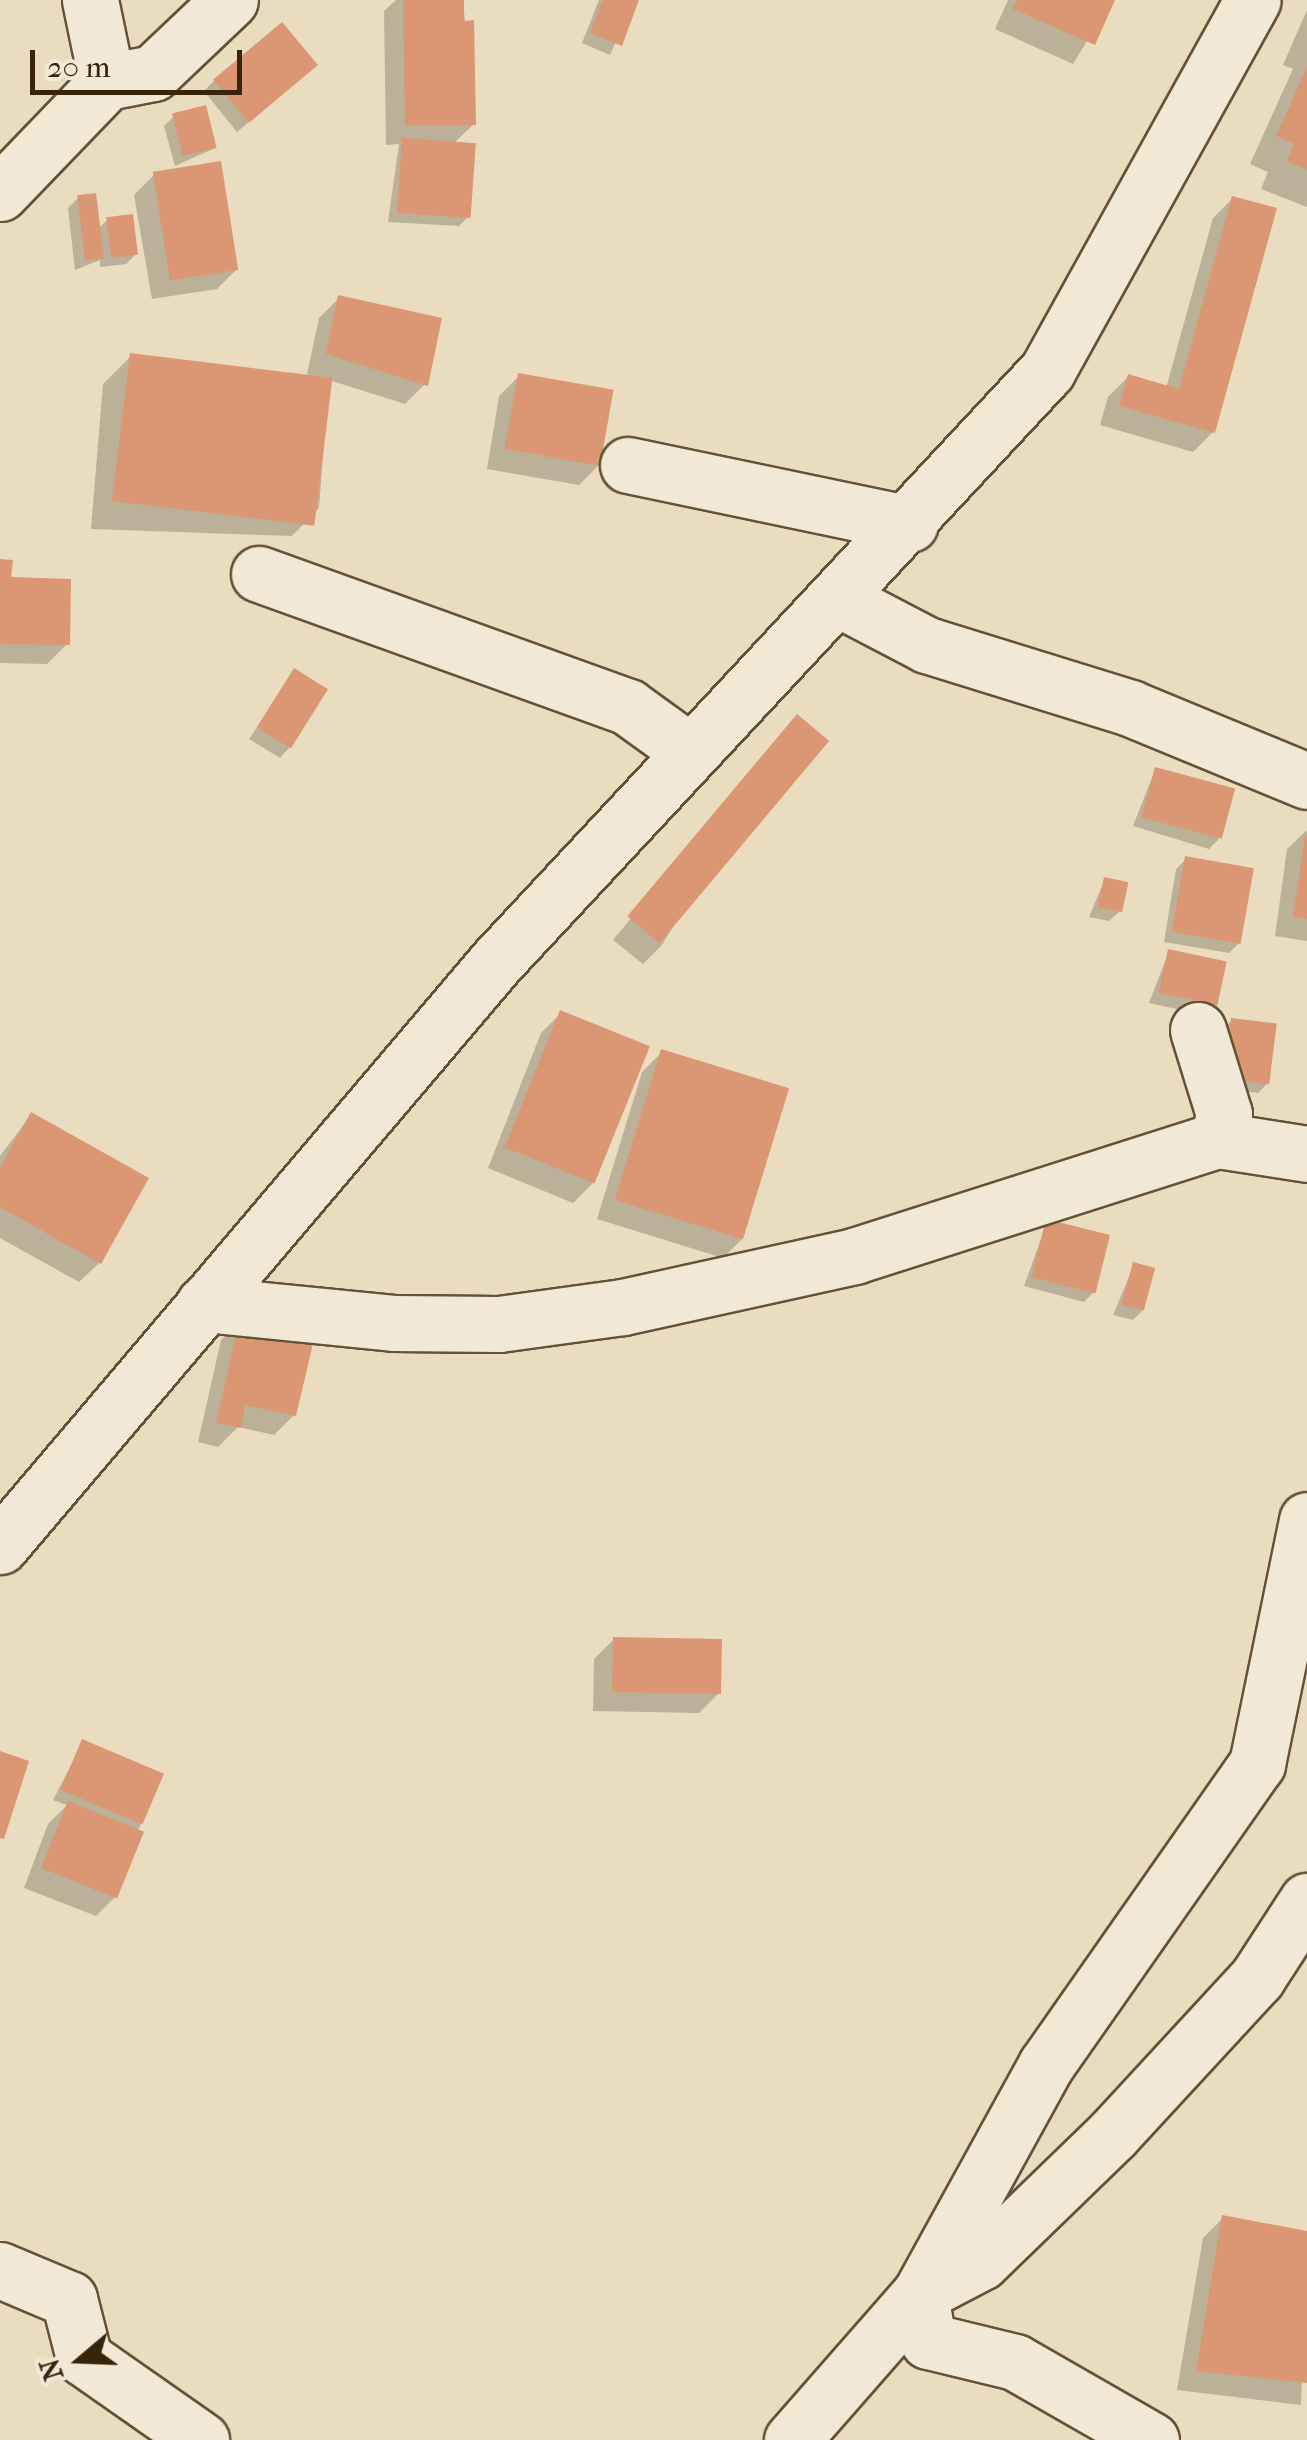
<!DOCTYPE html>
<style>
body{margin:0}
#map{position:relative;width:1307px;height:2440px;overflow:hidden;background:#eadcbf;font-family:"IM FELL French Canon",serif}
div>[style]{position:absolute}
.shadow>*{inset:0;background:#0003}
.building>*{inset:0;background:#db9774;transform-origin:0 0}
.roads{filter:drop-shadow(2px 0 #645236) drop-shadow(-2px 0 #645236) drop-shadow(0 2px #645236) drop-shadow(0 -2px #645236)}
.minor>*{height:55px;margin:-27.5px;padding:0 27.5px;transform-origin:27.5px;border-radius:27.5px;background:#f1e8d5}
span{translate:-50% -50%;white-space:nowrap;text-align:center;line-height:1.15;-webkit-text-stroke:8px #f1e8d5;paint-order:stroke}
.north{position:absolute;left:30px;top:2310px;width:100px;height:100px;-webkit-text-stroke:8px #f1e8d5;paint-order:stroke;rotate:251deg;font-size:28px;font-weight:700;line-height:40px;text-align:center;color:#372409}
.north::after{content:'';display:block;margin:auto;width:35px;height:45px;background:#372409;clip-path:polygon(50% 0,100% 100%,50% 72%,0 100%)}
.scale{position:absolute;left:30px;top:50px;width:212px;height:45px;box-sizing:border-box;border:5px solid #372409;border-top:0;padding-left:12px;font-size:30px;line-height:35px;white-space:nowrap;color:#372409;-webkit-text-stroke:8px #f1e8d5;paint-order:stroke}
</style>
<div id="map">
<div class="shadow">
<i style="clip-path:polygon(396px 0,463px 0,474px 124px,453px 144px,469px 216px,459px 226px,388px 222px,399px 144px,386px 145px,384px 11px)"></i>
<i style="clip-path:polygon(634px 0,610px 55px,582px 43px,599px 0)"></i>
<i style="clip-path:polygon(1008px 0,1112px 0,1073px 64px,995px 29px)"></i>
<i style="clip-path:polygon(1307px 10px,1307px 207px,1261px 189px,1268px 172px,1250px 164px,1293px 69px,1283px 65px)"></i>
<i style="clip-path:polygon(305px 75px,237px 132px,204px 91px,214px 81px)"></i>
<i style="clip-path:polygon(173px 117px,215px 148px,175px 166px,164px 126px)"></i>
<i style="clip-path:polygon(154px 175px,237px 269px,217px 289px,152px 299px,134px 195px)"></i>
<i style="clip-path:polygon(78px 198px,98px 229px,107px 220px,136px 254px,126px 264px,100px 267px,100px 260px,75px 270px,68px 208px)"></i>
<i style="clip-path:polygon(1233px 198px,1213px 432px,1193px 452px,1100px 425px,1108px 397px,1128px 377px,1166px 388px,1213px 218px)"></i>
<i style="clip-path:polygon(339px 298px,425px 384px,405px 404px,329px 380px,319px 508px,292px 536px,91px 529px,103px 384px,131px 356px,322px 378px,307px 374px,319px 318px)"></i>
<i style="clip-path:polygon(519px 376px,599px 465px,579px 485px,487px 469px,499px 396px)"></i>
<i style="clip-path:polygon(0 562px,67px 644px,47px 664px,0 663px)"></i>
<i style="clip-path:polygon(295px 671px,289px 748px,280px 758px,249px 739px)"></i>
<i style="clip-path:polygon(798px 718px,662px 945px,643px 964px,613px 940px)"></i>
<i style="clip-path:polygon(1155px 770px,1219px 839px,1209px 849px,1133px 826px)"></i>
<i style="clip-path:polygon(1307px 830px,1307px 941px,1275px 936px,1287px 849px)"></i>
<i style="clip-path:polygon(1186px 859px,1239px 943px,1229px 953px,1164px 942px,1176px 869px)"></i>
<i style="clip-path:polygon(1105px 879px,1119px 912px,1109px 921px,1089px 917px)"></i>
<i style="clip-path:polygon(1169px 951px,1214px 1005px,1204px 1015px,1149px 1003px)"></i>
<i style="clip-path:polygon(561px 1013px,593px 1183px,573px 1203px,488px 1168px,541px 1033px)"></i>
<i style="clip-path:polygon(1232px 1020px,1268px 1083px,1258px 1093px,1216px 1088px,1222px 1030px)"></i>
<i style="clip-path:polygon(662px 1052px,743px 1238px,723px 1258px,597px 1219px,642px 1072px)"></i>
<i style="clip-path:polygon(31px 1115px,99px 1263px,79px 1282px,0 1238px,0 1156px)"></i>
<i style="clip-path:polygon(1047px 1222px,1094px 1292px,1084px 1302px,1024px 1286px)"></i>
<i style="clip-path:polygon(1134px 1265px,1143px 1310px,1133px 1320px,1113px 1315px)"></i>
<i style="clip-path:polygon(241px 1320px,294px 1415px,274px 1435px,238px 1427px,218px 1447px,198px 1442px,221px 1340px)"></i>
<i style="clip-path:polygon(614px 1639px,719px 1693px,699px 1713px,593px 1711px,594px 1659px)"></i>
<i style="clip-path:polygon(83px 1742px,141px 1823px,116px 1896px,96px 1916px,24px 1888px,48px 1824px,67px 1805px,53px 1800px)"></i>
<i style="clip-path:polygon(1223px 2218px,1307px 2233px,1301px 2405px,1177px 2390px,1203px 2238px)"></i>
</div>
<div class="building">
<i style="clip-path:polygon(403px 0,464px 0,464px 21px,474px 20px,476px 125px,405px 126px)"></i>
<i style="clip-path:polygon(603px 0,639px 0,622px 46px,590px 33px)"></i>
<i style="clip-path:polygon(1017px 0,1115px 0,1095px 45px,1013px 9px)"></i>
<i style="left:282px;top:22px;width:56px;height:90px;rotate:50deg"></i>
<i style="clip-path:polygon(1307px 67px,1307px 169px,1287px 162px,1294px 144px,1276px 136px)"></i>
<i style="left:206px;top:105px;width:44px;height:35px;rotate:76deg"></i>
<i style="left:402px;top:138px;width:74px;height:75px;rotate:4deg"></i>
<i style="left:221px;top:161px;width:110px;height:69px;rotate:81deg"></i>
<i style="left:96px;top:193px;width:66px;height:19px;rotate:83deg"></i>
<i style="clip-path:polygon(1232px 196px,1277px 208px,1215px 433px,1119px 406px,1128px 374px,1179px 389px)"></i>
<i style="left:133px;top:214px;width:41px;height:27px;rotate:83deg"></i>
<i style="clip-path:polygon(338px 295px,442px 318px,428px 386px,326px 354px)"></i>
<i style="left:130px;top:353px;width:204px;height:149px;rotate:7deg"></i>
<i style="left:518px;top:373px;width:97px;height:77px;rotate:10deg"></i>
<i style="clip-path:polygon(0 559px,13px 560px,11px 577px,71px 579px,70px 645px,0 644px)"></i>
<i style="left:294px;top:668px;width:40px;height:70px;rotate:32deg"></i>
<i style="left:797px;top:714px;width:42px;height:264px;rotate:40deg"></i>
<i style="left:1155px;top:767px;width:83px;height:52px;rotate:15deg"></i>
<i style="clip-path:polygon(1305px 835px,1307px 836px,1307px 919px,1293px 917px)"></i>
<i style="left:1185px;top:856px;width:70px;height:77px;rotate:10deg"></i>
<i style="left:1104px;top:877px;width:25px;height:31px;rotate:12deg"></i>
<i style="left:1168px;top:949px;width:60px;height:45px;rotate:12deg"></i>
<i style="left:560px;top:1010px;width:97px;height:148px;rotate:22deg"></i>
<i style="left:1231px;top:1018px;width:46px;height:61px;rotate:7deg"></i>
<i style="left:661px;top:1049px;width:134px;height:158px;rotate:17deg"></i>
<i style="clip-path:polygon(31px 1112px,149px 1178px,101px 1264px,0 1207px,0 1168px)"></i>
<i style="left:1046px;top:1219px;width:66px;height:60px;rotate:14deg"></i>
<i style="left:1133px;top:1262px;width:23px;height:44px;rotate:15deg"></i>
<i style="clip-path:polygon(240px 1318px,315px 1335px,296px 1416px,245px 1405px,241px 1428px,216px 1423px)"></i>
<i style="left:613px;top:1637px;width:109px;height:55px;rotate:1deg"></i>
<i style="left:82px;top:1739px;width:89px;height:55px;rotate:23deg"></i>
<i style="clip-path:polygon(0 1751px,29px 1761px,4px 1839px,0 1838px)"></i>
<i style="left:68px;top:1801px;width:82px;height:72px;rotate:22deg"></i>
<i style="clip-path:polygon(1222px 2215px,1307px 2231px,1307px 2383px,1196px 2371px)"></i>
</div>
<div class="roads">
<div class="minor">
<i style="left:90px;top:0;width:84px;rotate:78.3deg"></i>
<i style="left:0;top:193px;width:154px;rotate:-46.1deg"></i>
<i style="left:107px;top:82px;width:47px;rotate:-11.1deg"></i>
<i style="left:153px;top:73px;width:106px;rotate:-43.5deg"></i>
<i style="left:628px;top:465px;width:288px;rotate:11.8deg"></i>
<i style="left:259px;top:574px;width:392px;rotate:19.8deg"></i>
<i style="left:628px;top:707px;width:72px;rotate:35.9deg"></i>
<i style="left:839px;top:599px;width:99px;rotate:27.6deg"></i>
<i style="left:927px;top:645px;width:213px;rotate:17.2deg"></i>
<i style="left:1130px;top:708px;width:191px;rotate:22.4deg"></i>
<i style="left:1198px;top:1030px;width:88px;rotate:72.8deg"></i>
<i style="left:1224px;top:1114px;width:27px;rotate:103deg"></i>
<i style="left:204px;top:1304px;width:190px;rotate:5.7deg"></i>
<i style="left:393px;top:1323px;width:106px;rotate:0.5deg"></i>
<i style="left:499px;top:1324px;width:125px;rotate:-7.8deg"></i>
<i style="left:623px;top:1307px;width:237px;rotate:-12.4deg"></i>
<i style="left:854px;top:1256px;width:382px;rotate:-17.7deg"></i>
<i style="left:1218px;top:1140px;width:90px;rotate:8.9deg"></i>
<i style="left:0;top:1546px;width:766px;rotate:-49.66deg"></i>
<i style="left:496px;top:962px;width:808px;rotate:-47.01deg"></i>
<i style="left:1047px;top:371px;width:424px;rotate:-61deg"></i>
<i style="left:0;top:2270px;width:75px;rotate:22.8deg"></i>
<i style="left:69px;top:2299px;width:61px;rotate:75.7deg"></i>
<i style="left:84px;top:2358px;width:143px;rotate:35deg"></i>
<i style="left:792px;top:2440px;width:194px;rotate:-48.8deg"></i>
<i style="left:920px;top:2294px;width:261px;rotate:-61.2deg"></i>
<i style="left:1046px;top:2065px;width:368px;rotate:-55deg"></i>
<i style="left:1257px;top:1764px;width:249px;rotate:-78.4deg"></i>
<i style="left:1151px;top:2440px;width:157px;rotate:-150.2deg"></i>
<i style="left:1015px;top:2362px;width:89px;rotate:-166.4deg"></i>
<i style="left:928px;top:2341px;width:48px;rotate:-99.7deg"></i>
<i style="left:920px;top:2294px;width:69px;rotate:-27.7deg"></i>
<i style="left:981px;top:2262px;width:185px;rotate:-44.1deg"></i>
<i style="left:1114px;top:2133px;width:211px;rotate:-47.3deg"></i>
<i style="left:1257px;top:1978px;width:92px;rotate:-57deg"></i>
</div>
</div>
<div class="north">N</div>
<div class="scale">20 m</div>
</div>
